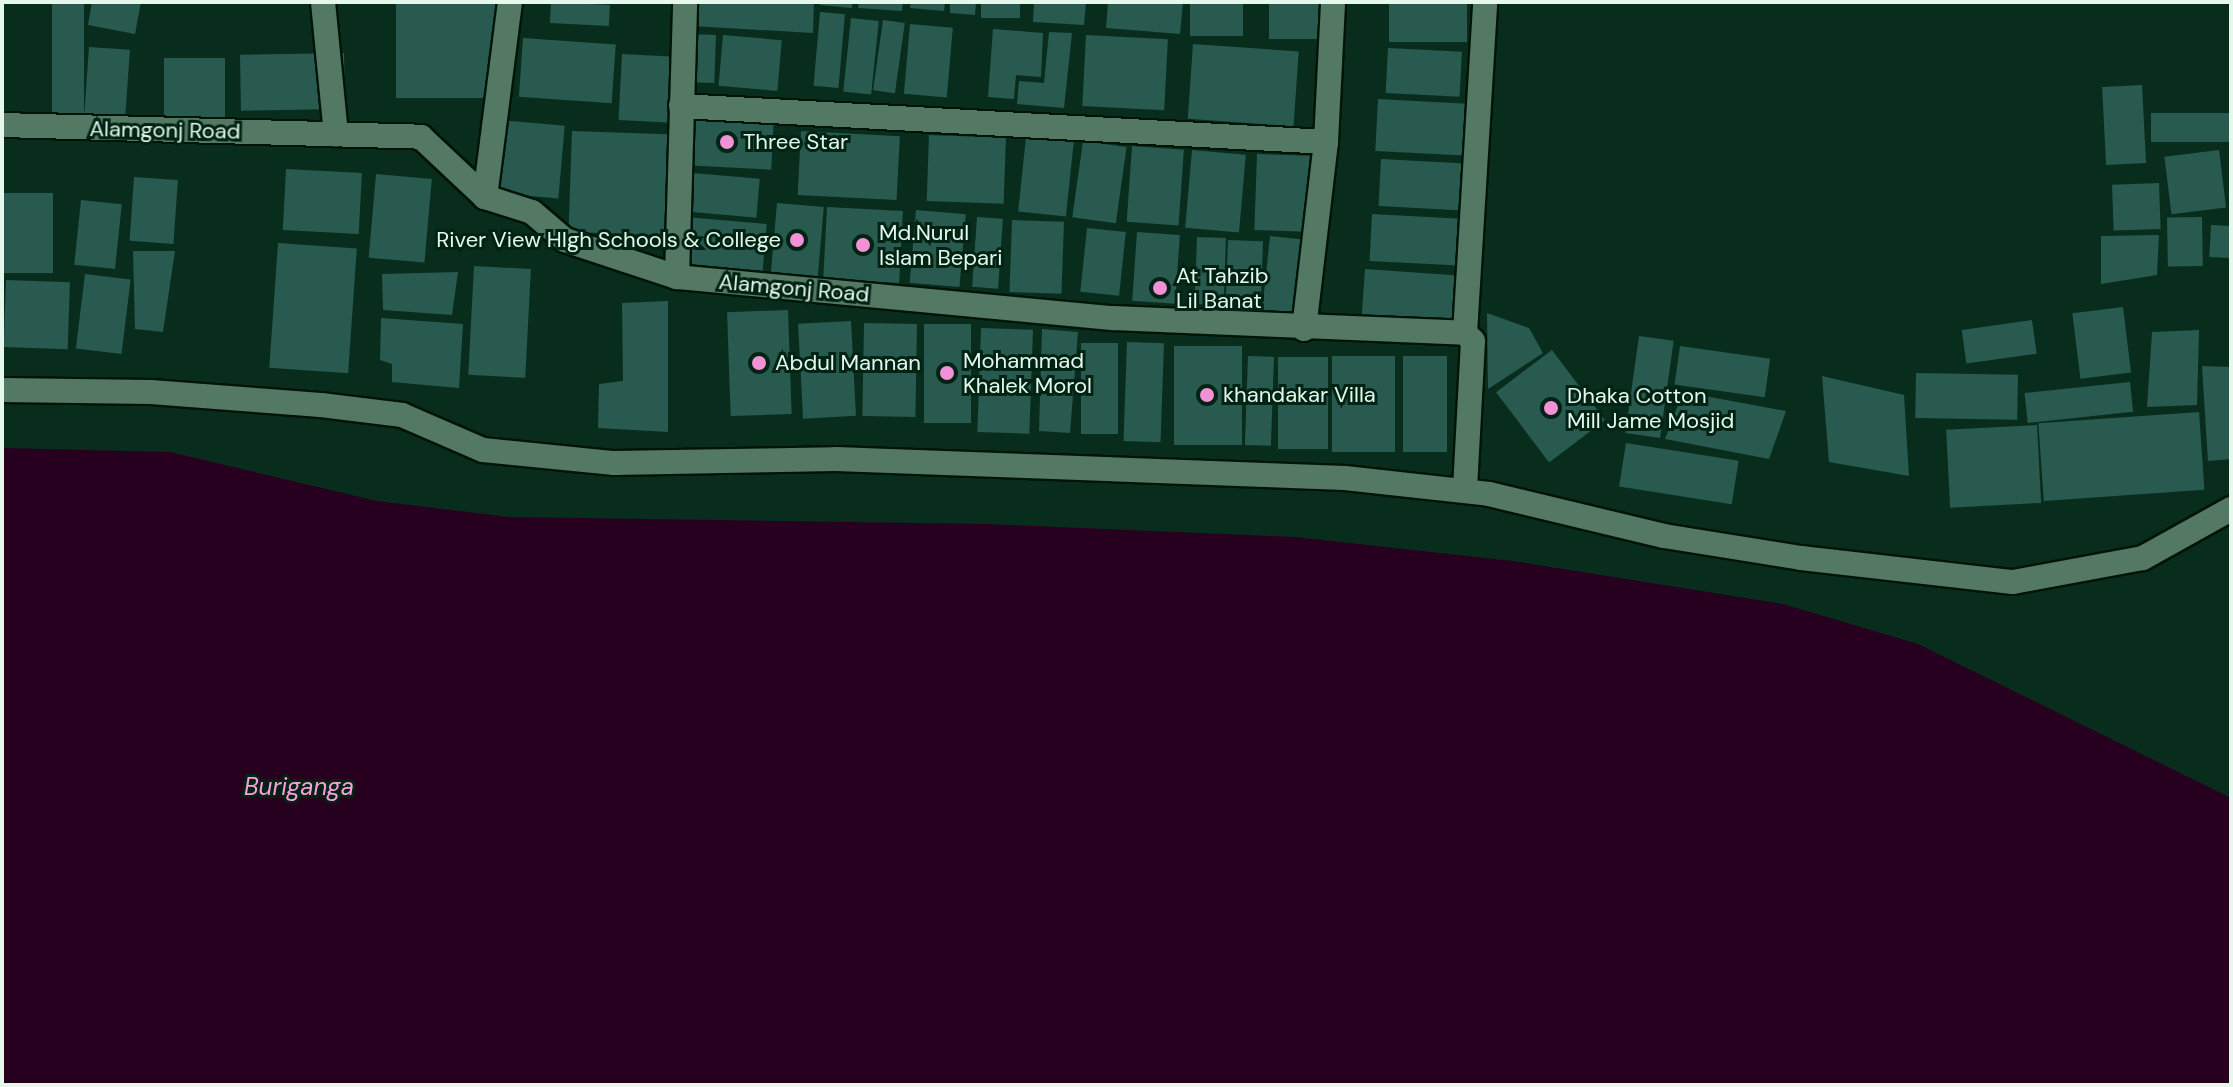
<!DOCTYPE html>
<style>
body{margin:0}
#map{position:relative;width:2233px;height:1087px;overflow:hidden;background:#082d1c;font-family:"DM Sans",sans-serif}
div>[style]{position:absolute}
.water>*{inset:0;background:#28001f}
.building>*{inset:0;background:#285a50;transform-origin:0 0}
.roads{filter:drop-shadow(2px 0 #001408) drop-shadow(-2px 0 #001408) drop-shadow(0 2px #001408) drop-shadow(0 -2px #001408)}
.minor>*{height:24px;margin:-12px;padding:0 12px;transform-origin:12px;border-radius:12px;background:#537863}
.dots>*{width:22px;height:22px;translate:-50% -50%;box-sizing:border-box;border:4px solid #002313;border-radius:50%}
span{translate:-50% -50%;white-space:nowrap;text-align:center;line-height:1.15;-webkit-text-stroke:6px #002313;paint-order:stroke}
.street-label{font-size:22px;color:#e4f8eb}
.poi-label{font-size:22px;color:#e4f8eb}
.left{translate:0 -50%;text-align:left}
.right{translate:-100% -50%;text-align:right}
.water-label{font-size:24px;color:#fc9edf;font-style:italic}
.frame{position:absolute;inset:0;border:4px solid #e4f8eb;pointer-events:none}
</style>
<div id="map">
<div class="water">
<i style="clip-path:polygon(2px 448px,170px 452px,377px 501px,509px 517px,986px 524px,1295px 537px,1513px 561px,1783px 604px,1918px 644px,2231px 798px,2231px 1085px,2px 1085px)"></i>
</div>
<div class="building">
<i style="left:52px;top:2px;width:32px;height:116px"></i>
<i style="clip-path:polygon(92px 2px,141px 2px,135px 34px,88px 25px)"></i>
<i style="left:396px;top:2px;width:101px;height:96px"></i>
<i style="left:551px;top:2px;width:59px;height:21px;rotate:3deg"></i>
<i style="clip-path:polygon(693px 2px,814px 2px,813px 33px,692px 26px)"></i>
<i style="clip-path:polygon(820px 2px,852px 2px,852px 8px,820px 5px)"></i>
<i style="clip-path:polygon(859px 2px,903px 2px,902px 11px,858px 8px)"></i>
<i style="clip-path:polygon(911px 2px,945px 2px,944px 11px,910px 8px)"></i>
<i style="clip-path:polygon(950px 2px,976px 2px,975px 15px,950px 13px)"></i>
<i style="left:981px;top:2px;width:39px;height:16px"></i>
<i style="clip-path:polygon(1034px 2px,1086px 2px,1084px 25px,1033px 22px)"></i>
<i style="clip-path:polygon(1108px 2px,1183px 2px,1180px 34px,1106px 28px)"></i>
<i style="left:1190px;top:2px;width:53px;height:34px"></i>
<i style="left:1269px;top:2px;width:52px;height:37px"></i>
<i style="left:1389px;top:2px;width:78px;height:40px"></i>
<i style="left:820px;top:12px;width:25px;height:74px;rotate:5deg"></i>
<i style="left:851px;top:18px;width:28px;height:74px;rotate:6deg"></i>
<i style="left:883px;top:20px;width:22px;height:71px;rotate:8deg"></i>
<i style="left:910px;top:24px;width:43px;height:70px;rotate:5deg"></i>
<i style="clip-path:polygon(993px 29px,1043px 33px,1041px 77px,1016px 75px,1014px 99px,988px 97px)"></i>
<i style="clip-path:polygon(1049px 32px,1072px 33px,1064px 108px,1017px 104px,1019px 81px,1044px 83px)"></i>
<i style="left:687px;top:34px;width:29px;height:48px;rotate:2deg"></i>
<i style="left:723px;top:35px;width:59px;height:51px;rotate:5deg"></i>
<i style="left:1086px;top:35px;width:82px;height:71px;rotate:3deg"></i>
<i style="left:523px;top:38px;width:93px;height:59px;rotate:4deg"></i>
<i style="left:1193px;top:44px;width:106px;height:75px;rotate:4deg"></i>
<i style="left:89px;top:47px;width:41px;height:77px;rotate:4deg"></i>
<i style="left:1388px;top:48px;width:74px;height:45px;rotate:3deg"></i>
<i style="left:344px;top:53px;width:56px;height:104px;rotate:89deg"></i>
<i style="left:622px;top:54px;width:53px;height:66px;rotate:3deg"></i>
<i style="left:164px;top:58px;width:61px;height:61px"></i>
<i style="left:2142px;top:85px;width:78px;height:40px;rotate:87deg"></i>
<i style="left:1378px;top:99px;width:89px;height:52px;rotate:3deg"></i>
<i style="left:2231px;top:113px;width:29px;height:80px;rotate:90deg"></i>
<i style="left:684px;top:114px;width:90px;height:51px;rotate:3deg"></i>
<i style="left:500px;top:120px;width:65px;height:73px;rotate:5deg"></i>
<i style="left:572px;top:131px;width:102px;height:101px;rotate:2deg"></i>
<i style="left:801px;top:131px;width:99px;height:64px;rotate:3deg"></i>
<i style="left:929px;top:135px;width:77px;height:66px;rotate:2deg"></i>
<i style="left:1026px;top:137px;width:48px;height:75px;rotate:6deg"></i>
<i style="left:1083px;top:141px;width:44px;height:77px;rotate:8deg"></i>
<i style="left:1132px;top:146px;width:52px;height:76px;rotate:4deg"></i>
<i style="left:1192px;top:150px;width:54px;height:78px;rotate:5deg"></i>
<i style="left:2219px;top:150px;width:58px;height:55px;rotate:83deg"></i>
<i style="left:1257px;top:154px;width:53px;height:76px;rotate:2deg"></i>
<i style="left:1381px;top:159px;width:85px;height:47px;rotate:3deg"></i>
<i style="left:286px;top:169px;width:76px;height:61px;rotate:3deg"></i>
<i style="left:693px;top:173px;width:67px;height:39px;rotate:5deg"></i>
<i style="left:376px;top:174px;width:56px;height:84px;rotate:5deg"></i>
<i style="left:134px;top:177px;width:44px;height:64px;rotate:4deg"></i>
<i style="left:2159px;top:183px;width:46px;height:47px;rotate:88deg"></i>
<i style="left:2px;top:193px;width:51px;height:80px"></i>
<i style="left:81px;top:200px;width:41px;height:65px;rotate:6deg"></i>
<i style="left:777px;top:203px;width:47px;height:71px;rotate:5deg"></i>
<i style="left:827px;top:207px;width:76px;height:72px;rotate:3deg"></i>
<i style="left:916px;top:210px;width:50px;height:73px;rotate:5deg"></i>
<i style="left:1372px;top:214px;width:89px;height:47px;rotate:3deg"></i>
<i style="left:686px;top:217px;width:81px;height:47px;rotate:5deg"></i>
<i style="left:977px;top:217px;width:26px;height:70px;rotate:4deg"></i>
<i style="left:2202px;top:217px;width:49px;height:35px;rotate:89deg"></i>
<i style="left:1012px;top:220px;width:52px;height:72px;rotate:2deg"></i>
<i style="left:2211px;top:225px;width:20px;height:32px;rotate:3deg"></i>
<i style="left:1087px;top:228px;width:39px;height:64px;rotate:6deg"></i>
<i style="left:1137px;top:232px;width:43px;height:69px;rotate:4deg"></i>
<i style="clip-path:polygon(2159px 235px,2157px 275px,2101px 284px,2101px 236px)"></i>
<i style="left:1270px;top:236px;width:40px;height:78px;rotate:6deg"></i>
<i style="left:1197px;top:237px;width:29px;height:67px;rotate:2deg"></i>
<i style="left:1228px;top:240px;width:35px;height:74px;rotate:2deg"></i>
<i style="left:278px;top:243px;width:79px;height:125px;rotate:4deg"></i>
<i style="clip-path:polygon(133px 251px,175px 251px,163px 332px,135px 329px)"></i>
<i style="left:474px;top:266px;width:57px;height:109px;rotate:3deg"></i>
<i style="left:1365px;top:269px;width:90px;height:48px;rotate:4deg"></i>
<i style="clip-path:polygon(458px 272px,452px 315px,383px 310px,382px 274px)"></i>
<i style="left:85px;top:274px;width:46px;height:75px;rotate:7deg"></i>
<i style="left:6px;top:280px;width:64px;height:67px;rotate:2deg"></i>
<i style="clip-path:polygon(668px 301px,668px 432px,598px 428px,599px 384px,623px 381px,622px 303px)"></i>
<i style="left:2123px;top:307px;width:66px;height:51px;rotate:83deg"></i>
<i style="left:788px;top:310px;width:104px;height:61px;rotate:88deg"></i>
<i style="clip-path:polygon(1487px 313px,1529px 328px,1543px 353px,1488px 389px)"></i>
<i style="clip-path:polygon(381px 318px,463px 324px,459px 388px,392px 382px,392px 364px,380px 360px)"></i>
<i style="left:2032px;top:320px;width:34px;height:71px;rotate:82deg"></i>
<i style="left:851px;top:321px;width:95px;height:53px;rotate:87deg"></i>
<i style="left:864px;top:323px;width:53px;height:93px;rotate:1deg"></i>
<i style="left:924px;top:324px;width:47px;height:99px"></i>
<i style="left:981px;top:328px;width:52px;height:104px;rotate:2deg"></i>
<i style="clip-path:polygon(1042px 329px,1078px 332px,1070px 433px,1039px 431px)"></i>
<i style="clip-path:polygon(2199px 330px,2197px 405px,2147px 407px,2152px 332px)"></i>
<i style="left:1639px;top:336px;width:35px;height:98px;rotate:8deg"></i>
<i style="left:1127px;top:342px;width:37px;height:99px;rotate:2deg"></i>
<i style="left:1081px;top:343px;width:37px;height:91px"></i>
<i style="left:1174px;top:346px;width:68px;height:99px"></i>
<i style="left:1680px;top:346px;width:91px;height:39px;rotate:8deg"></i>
<i style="left:1552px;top:350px;width:88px;height:70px;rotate:53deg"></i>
<i style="left:1248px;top:356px;width:26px;height:89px;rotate:2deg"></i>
<i style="left:1332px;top:356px;width:63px;height:96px"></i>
<i style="left:1403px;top:356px;width:44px;height:96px"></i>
<i style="left:1328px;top:357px;width:92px;height:50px;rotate:90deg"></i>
<i style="clip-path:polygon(2202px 366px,2231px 367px,2231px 459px,2208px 461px)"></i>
<i style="left:1916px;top:373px;width:102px;height:45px;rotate:1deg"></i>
<i style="clip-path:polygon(1822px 376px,1904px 395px,1909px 476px,1829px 462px)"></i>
<i style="left:2130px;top:382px;width:30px;height:106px;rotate:84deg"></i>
<i style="clip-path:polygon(1683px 392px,1786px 411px,1769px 459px,1665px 439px)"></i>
<i style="left:2199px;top:412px;width:78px;height:161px;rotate:86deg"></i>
<i style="left:2037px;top:425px;width:78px;height:91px;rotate:87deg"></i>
<i style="left:1626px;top:443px;width:114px;height:44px;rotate:9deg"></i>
</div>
<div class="roads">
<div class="minor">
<i style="left:323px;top:2px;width:133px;rotate:84.4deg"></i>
<i style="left:681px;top:106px;width:646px;rotate:3.19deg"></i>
<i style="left:2px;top:125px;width:419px;rotate:1.6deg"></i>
<i style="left:421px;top:137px;width:88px;rotate:43.2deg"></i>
<i style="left:485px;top:197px;width:49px;rotate:17.7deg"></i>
<i style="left:532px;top:212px;width:43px;rotate:40.3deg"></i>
<i style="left:565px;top:240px;width:118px;rotate:18.3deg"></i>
<i style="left:677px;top:277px;width:438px;rotate:5.4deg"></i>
<i style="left:1113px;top:318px;width:352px;rotate:2.4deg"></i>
<i style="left:1465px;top:333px;width:11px;rotate:45deg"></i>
<i style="left:1473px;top:341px;width:150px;rotate:93.1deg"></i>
<i style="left:485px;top:197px;width:197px;rotate:-82.7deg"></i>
<i style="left:677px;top:277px;width:275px;rotate:-88.3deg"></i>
<i style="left:1304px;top:329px;width:188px;rotate:-83.3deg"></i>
<i style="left:1326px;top:142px;width:140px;rotate:-87.1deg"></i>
<i style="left:1465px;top:333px;width:332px;rotate:-86.5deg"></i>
<i style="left:2px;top:390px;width:149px;rotate:0.8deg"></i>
<i style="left:151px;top:392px;width:170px;rotate:4.4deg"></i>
<i style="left:321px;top:405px;width:82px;rotate:7deg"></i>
<i style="left:402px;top:415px;width:88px;rotate:23.4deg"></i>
<i style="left:483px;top:450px;width:132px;rotate:5.7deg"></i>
<i style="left:614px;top:463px;width:222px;rotate:-1deg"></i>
<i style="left:836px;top:459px;width:509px;rotate:2.14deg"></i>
<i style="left:1345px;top:478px;width:145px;rotate:6.3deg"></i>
<i style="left:1489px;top:494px;width:180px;rotate:13.5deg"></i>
<i style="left:1664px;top:536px;width:139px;rotate:9.1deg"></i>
<i style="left:1801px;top:558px;width:213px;rotate:6.5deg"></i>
<i style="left:2013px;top:582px;width:132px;rotate:-10.5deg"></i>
<i style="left:2143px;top:558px;width:101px;rotate:-29.1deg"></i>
</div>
</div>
<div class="dots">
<i style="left:727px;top:142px;background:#f391d6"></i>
<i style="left:797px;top:240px;background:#f391d6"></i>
<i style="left:863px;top:245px;background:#f391d6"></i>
<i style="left:1160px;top:288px;background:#f391d6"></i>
<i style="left:759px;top:363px;background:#f391d6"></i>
<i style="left:947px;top:373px;background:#f391d6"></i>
<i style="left:1207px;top:395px;background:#f391d6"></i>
<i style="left:1551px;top:408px;background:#f391d6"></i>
</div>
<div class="street-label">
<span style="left:165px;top:130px;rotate:1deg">Alamgonj Road</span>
<span style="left:794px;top:288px;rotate:5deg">Alamgonj Road</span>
</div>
<div class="poi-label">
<span class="left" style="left:743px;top:142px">Three Star</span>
<span class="left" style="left:879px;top:245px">Md.Nurul<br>Islam Bepari</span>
<span class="right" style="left:781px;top:240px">River View HIgh Schools &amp; College</span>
<span class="left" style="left:1176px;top:288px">At Tahzib<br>Lil Banat</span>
<span class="left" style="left:963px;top:373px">Mohammad<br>Khalek Morol</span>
<span class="left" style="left:775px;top:363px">Abdul Mannan</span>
<span class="left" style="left:1223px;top:395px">khandakar Villa</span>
<span class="left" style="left:1567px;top:408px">Dhaka Cotton<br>Mill Jame Mosjid</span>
</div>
<div class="water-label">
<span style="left:299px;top:787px">Buriganga</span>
</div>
<div class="frame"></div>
</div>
